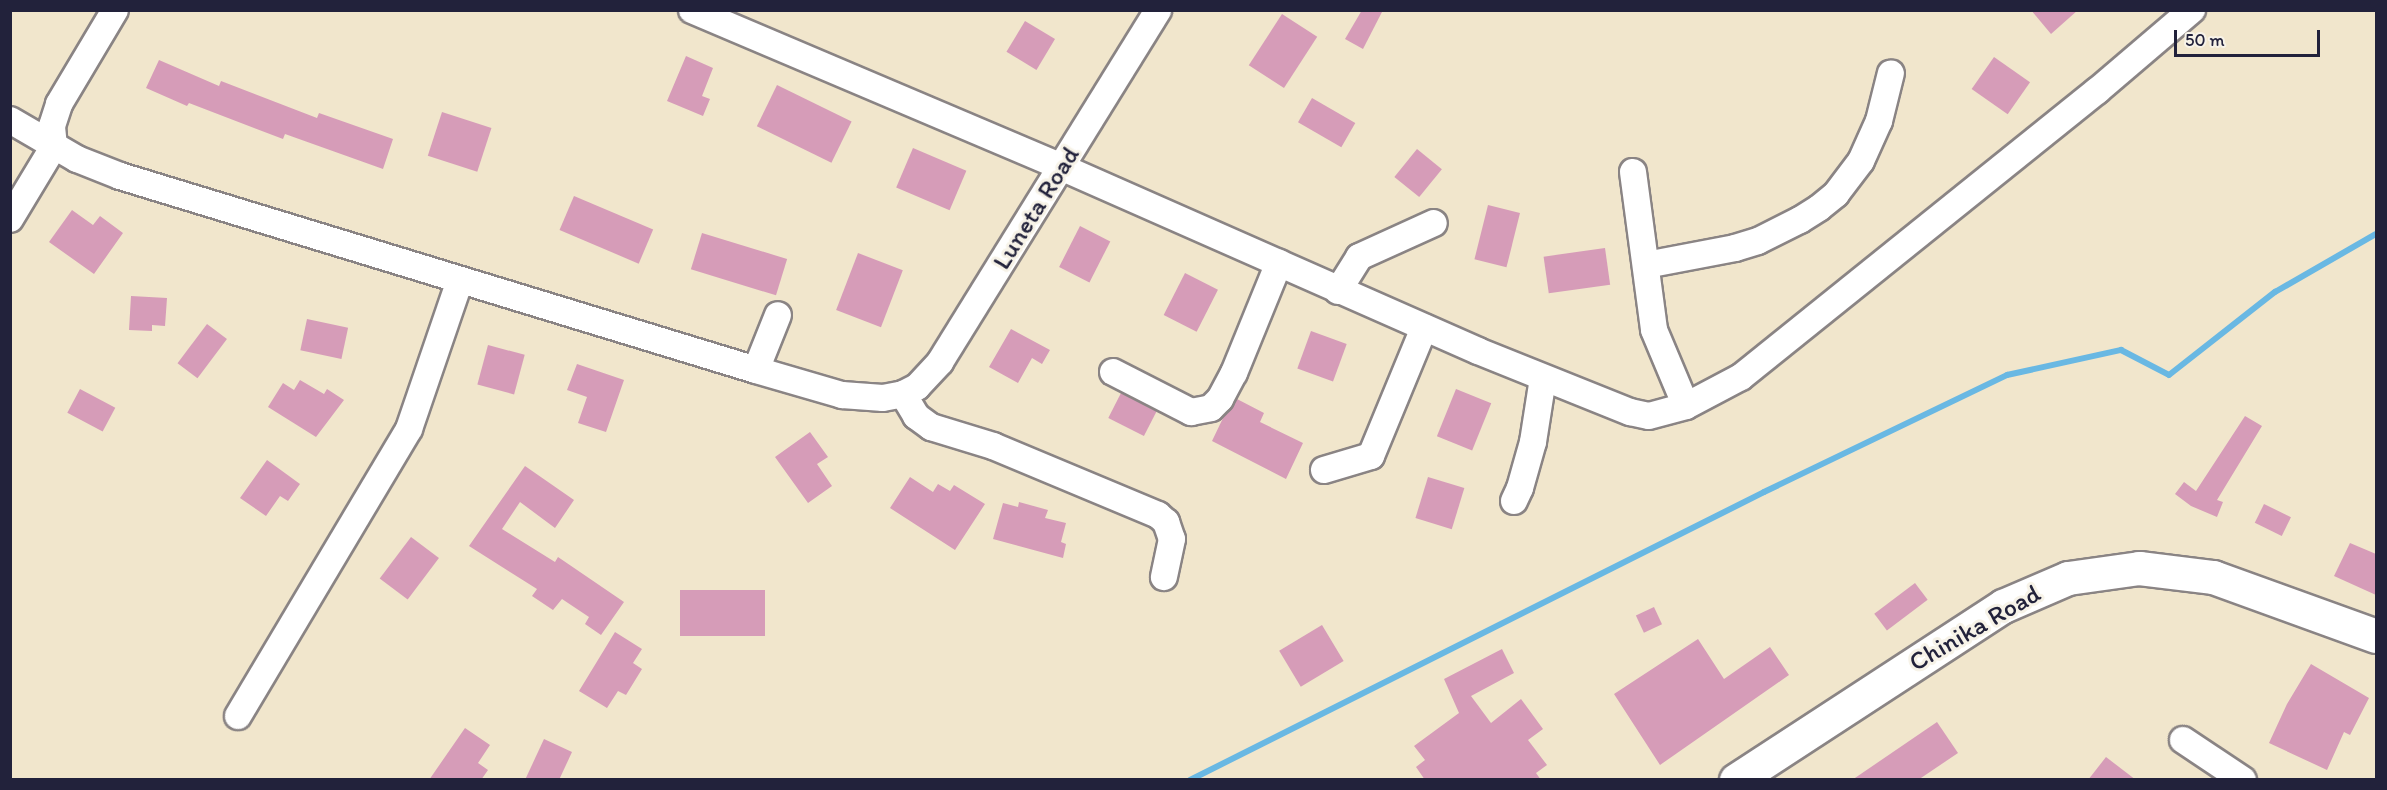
<!DOCTYPE html>
<style>
body{margin:0}
#map{position:relative;width:2387px;height:790px;overflow:hidden;background:#f1e6cc;font-family:Itim,sans-serif}
div>[style]{position:absolute}
.stream>*{height:6px;margin:-3px;padding:0 3px;transform-origin:3px;border-radius:3px;background:#69b8e3}
.building>*{inset:0;background:#d69cb8;transform-origin:0 0}
.roads{filter:drop-shadow(2px 0 #8a8484) drop-shadow(-2px 0 #8a8484) drop-shadow(0 2px #8a8484) drop-shadow(0 -2px #8a8484)}
.minor>*{height:26px;margin:-13px;padding:0 13px;transform-origin:13px;border-radius:13px;background:#fff}
.major>*{height:33px;margin:-16.5px;padding:0 16.5px;transform-origin:16.5px;border-radius:16.5px;background:#fff}
span{translate:-50% -50%;white-space:nowrap;text-align:center;line-height:1.15;-webkit-text-stroke:6px #f7f3e8;paint-order:stroke}
.street-label{font-size:26px;color:#22223b}
.frame{position:absolute;inset:0;border:12px solid #22223b;pointer-events:none}
.scale{position:absolute;left:2174px;top:30px;width:146px;height:27px;box-sizing:border-box;border:3px solid #22223b;border-top:0;padding-left:8px;font-size:18px;line-height:21px;white-space:nowrap;color:#22223b;-webkit-text-stroke:4px #f7f3e8;paint-order:stroke}
</style>
<div id="map">
<div class="stream">
<i style="left:1190px;top:780px;width:642px;rotate:-26.64deg"></i>
<i style="left:1764px;top:492px;width:270px;rotate:-25.7deg"></i>
<i style="left:2007px;top:375px;width:117px;rotate:-12.4deg"></i>
<i style="left:2121px;top:350px;width:54px;rotate:27.5deg"></i>
<i style="left:2169px;top:375px;width:135px;rotate:-38.1deg"></i>
<i style="left:2275px;top:292px;width:116px;rotate:-29.9deg"></i>
</div>
<div class="building">
<i style="clip-path:polygon(1362px 10px,1383px 10px,1363px 49px,1345px 39px)"></i>
<i style="clip-path:polygon(2031px 10px,2078px 10px,2051px 34px)"></i>
<i style="left:1282px;top:14px;width:42px;height:61px;rotate:33deg"></i>
<i style="left:1025px;top:21px;width:35px;height:36px;rotate:31deg"></i>
<i style="clip-path:polygon(686px 56px,713px 68px,702px 96px,710px 99px,703px 116px,667px 101px)"></i>
<i style="left:1994px;top:57px;width:44px;height:39px;rotate:35deg"></i>
<i style="clip-path:polygon(159px 60px,219px 86px,221px 81px,317px 118px,319px 113px,393px 139px,383px 169px,285px 134px,283px 139px,189px 103px,187px 106px,146px 88px)"></i>
<i style="left:777px;top:85px;width:83px;height:46px;rotate:26deg"></i>
<i style="left:1312px;top:98px;width:50px;height:28px;rotate:30deg"></i>
<i style="left:442px;top:112px;width:52px;height:46px;rotate:18deg"></i>
<i style="left:913px;top:148px;width:58px;height:43px;rotate:23deg"></i>
<i style="left:1417px;top:149px;width:32px;height:36px;rotate:39deg"></i>
<i style="left:574px;top:196px;width:86px;height:37px;rotate:23deg"></i>
<i style="left:1488px;top:205px;width:33px;height:56px;rotate:14deg"></i>
<i style="clip-path:polygon(72px 210px,93px 225px,100px 216px,123px 233px,94px 274px,49px 242px)"></i>
<i style="left:1080px;top:226px;width:34px;height:46px;rotate:27deg"></i>
<i style="left:702px;top:233px;width:89px;height:38px;rotate:17deg"></i>
<i style="left:1605px;top:248px;width:37px;height:62px;rotate:82deg"></i>
<i style="left:858px;top:253px;width:48px;height:61px;rotate:21deg"></i>
<i style="left:1185px;top:273px;width:37px;height:47px;rotate:27deg"></i>
<i style="clip-path:polygon(131px 296px,167px 298px,165px 326px,152px 325px,152px 331px,129px 330px)"></i>
<i style="left:307px;top:319px;width:42px;height:32px;rotate:12deg"></i>
<i style="left:207px;top:324px;width:25px;height:49px;rotate:37deg"></i>
<i style="clip-path:polygon(1011px 329px,1050px 350px,1042px 364px,1032px 358px,1018px 383px,989px 367px)"></i>
<i style="left:1311px;top:331px;width:38px;height:40px;rotate:20deg"></i>
<i style="left:488px;top:345px;width:38px;height:41px;rotate:15deg"></i>
<i style="clip-path:polygon(577px 364px,624px 380px,606px 432px,578px 423px,587px 397px,567px 390px)"></i>
<i style="clip-path:polygon(300px 380px,324px 394px,327px 389px,344px 400px,316px 437px,268px 407px,283px 383px,294px 390px)"></i>
<i style="left:80px;top:389px;width:40px;height:27px;rotate:28deg"></i>
<i style="left:1456px;top:389px;width:38px;height:51px;rotate:22deg"></i>
<i style="left:1121px;top:393px;width:40px;height:28px;rotate:27deg"></i>
<i style="clip-path:polygon(1237px 399px,1264px 413px,1260px 422px,1303px 443px,1286px 479px,1212px 441px,1224px 416px)"></i>
<i style="clip-path:polygon(2245px 416px,2262px 426px,2217px 500px,2223px 502px,2217px 517px,2191px 506px,2175px 494px,2184px 482px,2196px 491px)"></i>
<i style="clip-path:polygon(810px 432px,828px 457px,817px 464px,832px 486px,808px 503px,775px 457px)"></i>
<i style="clip-path:polygon(267px 460px,300px 484px,288px 501px,280px 496px,266px 516px,240px 498px)"></i>
<i style="clip-path:polygon(525px 466px,574px 500px,555px 528px,520px 502px,502px 529px,555px 562px,558px 557px,624px 602px,601px 635px,585px 624px,589px 617px,562px 599px,553px 610px,532px 596px,537px 589px,469px 546px)"></i>
<i style="clip-path:polygon(910px 477px,933px 492px,938px 484px,950px 491px,954px 485px,985px 504px,955px 550px,890px 508px)"></i>
<i style="left:1428px;top:477px;width:38px;height:43px;rotate:17deg"></i>
<i style="clip-path:polygon(1019px 502px,1048px 510px,1045px 518px,1066px 523px,1061px 542px,1066px 544px,1063px 558px,993px 539px,1003px 503px,1018px 507px)"></i>
<i style="left:2264px;top:504px;width:30px;height:21px;rotate:26deg"></i>
<i style="left:411px;top:537px;width:35px;height:52px;rotate:37deg"></i>
<i style="clip-path:polygon(2350px 543px,2376px 554px,2376px 595px,2334px 576px)"></i>
<i style="left:1915px;top:583px;width:21px;height:51px;rotate:53deg"></i>
<i style="left:765px;top:590px;width:46px;height:85px;rotate:90deg"></i>
<i style="left:1654px;top:607px;width:19px;height:20px;rotate:65deg"></i>
<i style="left:1322px;top:625px;width:42px;height:50px;rotate:59deg"></i>
<i style="clip-path:polygon(615px 632px,642px 649px,633px 663px,642px 669px,626px 695px,618px 691px,607px 708px,579px 691px)"></i>
<i style="clip-path:polygon(1698px 639px,1724px 679px,1770px 647px,1789px 675px,1660px 765px,1614px 694px)"></i>
<i style="clip-path:polygon(1502px 649px,1514px 673px,1471px 696px,1491px 723px,1521px 699px,1543px 729px,1528px 740px,1547px 765px,1536px 773px,1541px 780px,1425px 780px,1416px 767px,1425px 760px,1414px 746px,1459px 713px,1444px 679px)"></i>
<i style="clip-path:polygon(2311px 664px,2369px 698px,2350px 735px,2344px 732px,2327px 770px,2269px 743px,2287px 704px)"></i>
<i style="clip-path:polygon(1937px 722px,1958px 753px,1918px 780px,1852px 780px)"></i>
<i style="clip-path:polygon(465px 728px,490px 745px,478px 763px,488px 770px,481px 780px,429px 780px)"></i>
<i style="clip-path:polygon(544px 739px,572px 752px,559px 780px,525px 780px)"></i>
<i style="clip-path:polygon(2106px 757px,2136px 780px,2088px 780px)"></i>
</div>
<div class="roads">
<div class="minor">
<i style="left:692px;top:10px;width:401px;rotate:23deg"></i>
<i style="left:1061px;top:167px;width:456px;rotate:23.8deg"></i>
<i style="left:1478px;top:351px;width:164px;rotate:21.9deg"></i>
<i style="left:1630px;top:412px;width:19px;rotate:12deg"></i>
<i style="left:1649px;top:416px;width:38px;rotate:-15deg"></i>
<i style="left:1686px;top:406px;width:62px;rotate:-27.8deg"></i>
<i style="left:1741px;top:377px;width:457px;rotate:-38.8deg"></i>
<i style="left:2097px;top:91px;width:125px;rotate:-40.5deg"></i>
<i style="left:10px;top:120px;width:78px;rotate:30.2deg"></i>
<i style="left:77px;top:159px;width:46px;rotate:21.6deg"></i>
<i style="left:120px;top:176px;width:665px;rotate:16.96deg"></i>
<i style="left:756px;top:370px;width:90px;rotate:16.2deg"></i>
<i style="left:842px;top:395px;width:41px;rotate:4.2deg"></i>
<i style="left:883px;top:398px;width:20px;rotate:-11deg"></i>
<i style="left:903px;top:394px;width:16px;rotate:-27deg"></i>
<i style="left:917px;top:387px;width:34px;rotate:-47deg"></i>
<i style="left:940px;top:362px;width:414px;rotate:-58.2deg"></i>
<i style="left:1633px;top:172px;width:159px;rotate:82.4deg"></i>
<i style="left:1654px;top:330px;width:82px;rotate:67.2deg"></i>
<i style="left:10px;top:219px;width:85px;rotate:-58.9deg"></i>
<i style="left:54px;top:146px;width:20px;rotate:-96deg"></i>
<i style="left:52px;top:126px;width:23px;rotate:-72deg"></i>
<i style="left:59px;top:104px;width:109px;rotate:-59.2deg"></i>
<i style="left:1646px;top:265px;width:91px;rotate:-10.8deg"></i>
<i style="left:1735px;top:248px;width:24px;rotate:-17deg"></i>
<i style="left:1758px;top:241px;width:47px;rotate:-26.6deg"></i>
<i style="left:1800px;top:220px;width:22px;rotate:-32deg"></i>
<i style="left:1819px;top:208px;width:22px;rotate:-39deg"></i>
<i style="left:1836px;top:194px;width:41px;rotate:-52.9deg"></i>
<i style="left:1861px;top:161px;width:44px;rotate:-65.8deg"></i>
<i style="left:1879px;top:121px;width:49px;rotate:-76deg"></i>
<i style="left:1338px;top:291px;width:40px;rotate:-58deg"></i>
<i style="left:1359px;top:257px;width:82px;rotate:-24.4deg"></i>
<i style="left:756px;top:370px;width:59px;rotate:-68.2deg"></i>
<i style="left:1113px;top:372px;width:88px;rotate:27.1deg"></i>
<i style="left:1191px;top:412px;width:20px;rotate:-11deg"></i>
<i style="left:1211px;top:408px;width:13px;rotate:-45deg"></i>
<i style="left:1220px;top:399px;width:30px;rotate:-62deg"></i>
<i style="left:1234px;top:373px;width:119px;rotate:-67.8deg"></i>
<i style="left:903px;top:394px;width:26px;rotate:59deg"></i>
<i style="left:916px;top:416px;width:19px;rotate:36deg"></i>
<i style="left:931px;top:427px;width:65px;rotate:17deg"></i>
<i style="left:993px;top:446px;width:179px;rotate:22.7deg"></i>
<i style="left:1158px;top:515px;width:11px;rotate:41deg"></i>
<i style="left:1166px;top:522px;width:18px;rotate:71deg"></i>
<i style="left:1172px;top:539px;width:39px;rotate:102deg"></i>
<i style="left:1324px;top:470px;width:49px;rotate:-16.6deg"></i>
<i style="left:1371px;top:456px;width:139px;rotate:-67.5deg"></i>
<i style="left:1514px;top:501px;width:14px;rotate:-65deg"></i>
<i style="left:1520px;top:488px;width:48px;rotate:-74.2deg"></i>
<i style="left:1533px;top:442px;width:65px;rotate:-81.1deg"></i>
<i style="left:238px;top:716px;width:334px;rotate:-59.2deg"></i>
<i style="left:409px;top:429px;width:157px;rotate:-71.1deg"></i>
<i style="left:2183px;top:740px;width:72px;rotate:33.7deg"></i>
</div>
<div class="major">
<i style="left:1736px;top:780px;width:319px;rotate:-33.1deg"></i>
<i style="left:2003px;top:606px;width:71px;rotate:-23.3deg"></i>
<i style="left:2068px;top:578px;width:72px;rotate:-8deg"></i>
<i style="left:2139px;top:568px;width:75px;rotate:6.9deg"></i>
<i style="left:2213px;top:577px;width:173px;rotate:19.9deg"></i>
</div>
</div>
<div class="street-label">
<span style="left:1036px;top:208px;rotate:-58deg">Luneta Road</span>
<span style="left:1975px;top:628px;rotate:-30deg">Chinika Road</span>
</div>
<div class="frame"></div>
<div class="scale">50 m</div>
</div>
